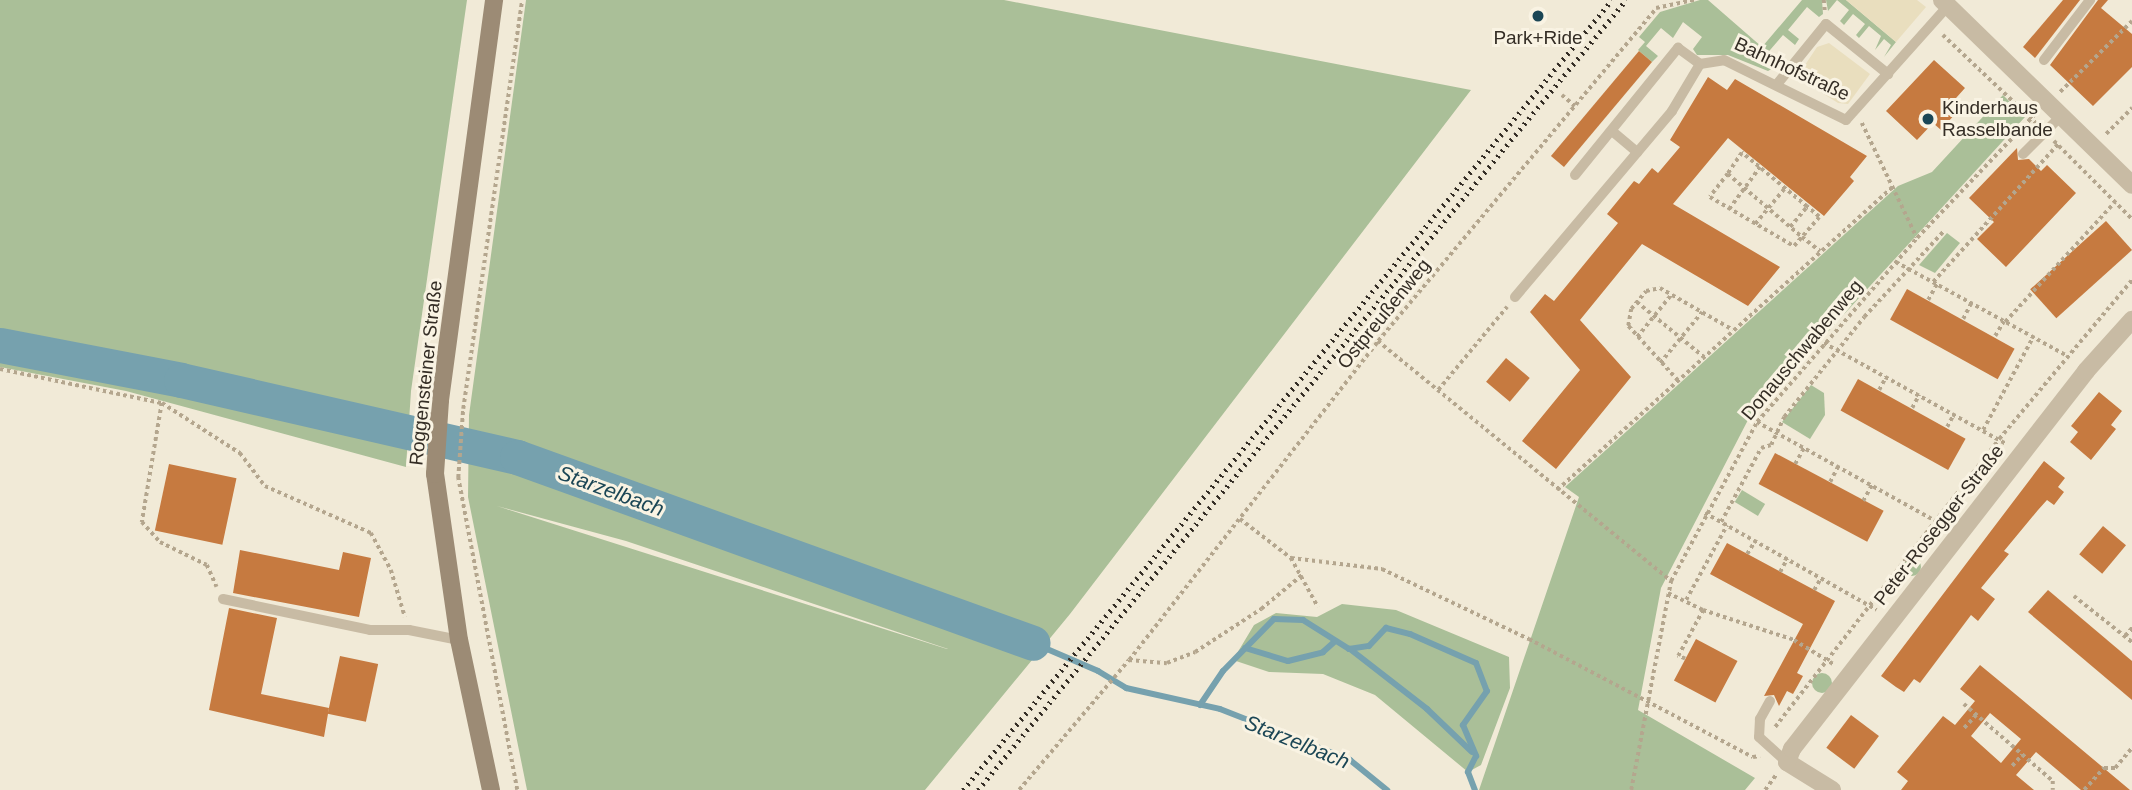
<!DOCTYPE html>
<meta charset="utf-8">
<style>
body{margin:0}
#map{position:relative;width:2132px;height:790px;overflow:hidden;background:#f1ead7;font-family:Helvetica,sans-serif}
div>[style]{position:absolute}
.green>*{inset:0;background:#aabf98;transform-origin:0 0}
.round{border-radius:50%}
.plaza>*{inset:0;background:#e9debe}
.stream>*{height:6px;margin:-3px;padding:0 3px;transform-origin:3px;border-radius:3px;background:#76a1ae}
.river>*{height:35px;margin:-17.5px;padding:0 17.5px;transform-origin:17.5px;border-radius:17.5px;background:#76a1ae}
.building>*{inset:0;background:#c67a40;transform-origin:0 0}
.path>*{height:3.5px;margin-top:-1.75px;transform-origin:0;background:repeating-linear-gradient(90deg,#b4a68e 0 3.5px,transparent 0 7px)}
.lane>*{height:10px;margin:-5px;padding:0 5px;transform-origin:5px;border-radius:5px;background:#c8bba4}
.street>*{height:18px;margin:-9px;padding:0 9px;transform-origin:9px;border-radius:9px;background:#c8bba4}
.secondary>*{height:18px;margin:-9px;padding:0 9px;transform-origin:9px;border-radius:9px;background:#9c8b75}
.rail>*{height:5px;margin-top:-2.5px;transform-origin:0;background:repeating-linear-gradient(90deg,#342d25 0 2px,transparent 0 7px)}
.dots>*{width:19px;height:19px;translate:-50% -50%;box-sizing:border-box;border:4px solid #f9f3e3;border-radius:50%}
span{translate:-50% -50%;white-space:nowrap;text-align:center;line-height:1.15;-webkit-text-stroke:6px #f9f3e3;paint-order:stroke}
.poi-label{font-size:19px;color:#342d25}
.left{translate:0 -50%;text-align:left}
.street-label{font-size:19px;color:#342d25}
.water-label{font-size:21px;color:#1b4655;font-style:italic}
</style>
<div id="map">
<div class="green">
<i style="clip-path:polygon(0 0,467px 0,411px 391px,406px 467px,126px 391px,0 367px)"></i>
<i style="clip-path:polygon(evenodd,526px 0,1004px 0,1471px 90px,1070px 614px,925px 790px,527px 790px,468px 497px,469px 415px,526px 0,497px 506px,626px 541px,948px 649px,947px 649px,497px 506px)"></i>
<i style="clip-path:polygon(1700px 0,1708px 0,1762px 47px,1802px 0,1822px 0,1823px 14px,1819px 17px,1807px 7px,1788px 30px,1799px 39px,1795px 45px,1783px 35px,1764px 57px,1775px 67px,1768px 71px,1728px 55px,1697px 55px,1693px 49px,1702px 37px,1683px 22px,1673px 38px,1661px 28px,1646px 46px,1658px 56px,1652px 62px,1638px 50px,1645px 42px,1639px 37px,1660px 12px)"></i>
<i style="clip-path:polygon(1826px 0,1846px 0,1896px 42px,1884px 57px,1891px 45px,1884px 39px,1875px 50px,1881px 36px,1869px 26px,1859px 38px,1856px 35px,1865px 24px,1853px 14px,1844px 25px,1840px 21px,1849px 10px,1837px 0,1828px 11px)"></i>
<i style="clip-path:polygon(2003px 95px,2025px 117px,1749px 418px,1661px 588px,1638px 710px,1755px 778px,1745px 790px,1479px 790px,1579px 497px,1565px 487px,1898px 186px,1932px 172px)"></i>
<i style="clip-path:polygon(1947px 233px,1960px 243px,1935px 273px,1919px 265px)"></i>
<i style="clip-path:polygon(1811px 385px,1824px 393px,1825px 415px,1810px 439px,1782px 422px)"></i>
<i style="left:1742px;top:490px;width:27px;height:14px;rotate:31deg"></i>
<i class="round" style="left:1903px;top:558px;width:18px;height:18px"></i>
<i style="clip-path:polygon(1342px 604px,1396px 610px,1509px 657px,1510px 688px,1481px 765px,1468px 772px,1375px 695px,1323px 674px,1269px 672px,1233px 660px,1254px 625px,1276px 613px,1317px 617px)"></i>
<i class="round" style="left:1812px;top:673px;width:20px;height:20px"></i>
</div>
<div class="plaza">
<i style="clip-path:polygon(1846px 0,1917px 0,1926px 7px,1896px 42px)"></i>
<i style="clip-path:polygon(1829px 43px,1870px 74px,1848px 104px,1838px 103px,1797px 77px,1817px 47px)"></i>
</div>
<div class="stream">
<i style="left:1033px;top:643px;width:71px;rotate:23.3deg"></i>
<i style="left:1098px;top:671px;width:33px;rotate:31deg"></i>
<i style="left:1126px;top:688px;width:96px;rotate:12.6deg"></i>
<i style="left:1220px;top:709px;width:140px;rotate:21.4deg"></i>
<i style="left:1350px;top:760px;width:48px;rotate:39deg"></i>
<i style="left:1245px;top:648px;width:45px;rotate:16.8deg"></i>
<i style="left:1288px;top:661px;width:36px;rotate:-14deg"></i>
<i style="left:1323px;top:652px;width:15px;rotate:-42deg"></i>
<i style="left:1350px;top:649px;width:98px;rotate:37.9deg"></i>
<i style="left:1427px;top:709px;width:62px;rotate:43.7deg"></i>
<i style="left:1200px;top:705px;width:41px;rotate:-55.9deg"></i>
<i style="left:1223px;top:671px;width:73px;rotate:-45.6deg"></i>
<i style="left:1274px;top:619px;width:29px;rotate:2deg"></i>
<i style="left:1303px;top:620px;width:54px;rotate:32.2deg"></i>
<i style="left:1349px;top:649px;width:20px;rotate:-9deg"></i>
<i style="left:1369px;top:646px;width:25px;rotate:-47deg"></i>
<i style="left:1386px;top:628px;width:25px;rotate:14deg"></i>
<i style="left:1410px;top:634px;width:72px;rotate:23.7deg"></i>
<i style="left:1476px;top:663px;width:30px;rotate:69deg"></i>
<i style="left:1487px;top:691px;width:42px;rotate:125.2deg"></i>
<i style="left:1463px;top:725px;width:34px;rotate:67deg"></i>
<i style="left:1476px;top:756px;width:18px;rotate:117deg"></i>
<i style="left:1468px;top:772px;width:19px;rotate:69deg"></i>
</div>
<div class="river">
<i style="left:0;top:345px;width:184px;rotate:10.9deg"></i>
<i style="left:181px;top:380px;width:345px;rotate:12.9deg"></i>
<i style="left:517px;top:457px;width:548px;rotate:19.82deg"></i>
</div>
<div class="building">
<i style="clip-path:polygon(2063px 0,2080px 0,2035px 58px,2023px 47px)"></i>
<i style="clip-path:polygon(2098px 0,2108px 0,2101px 8px,2132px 34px,2132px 67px,2093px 106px,2050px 65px)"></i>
<i style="left:1639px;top:51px;width:17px;height:137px;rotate:40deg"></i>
<i style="clip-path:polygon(1934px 60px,1965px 88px,1948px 107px,1955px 114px,1941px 130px,1933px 123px,1917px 140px,1886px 111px)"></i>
<i style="clip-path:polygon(1708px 77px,1727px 90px,1735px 79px,1867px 156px,1850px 177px,1854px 181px,1824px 216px,1728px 138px,1673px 204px,1780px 267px,1748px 306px,1642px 244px,1580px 320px,1631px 377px,1556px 469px,1522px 441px,1580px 370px,1530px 312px,1545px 294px,1554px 301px,1618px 223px,1607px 214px,1634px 181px,1639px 184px,1652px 168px,1658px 173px,1680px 147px,1670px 140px)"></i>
<i style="clip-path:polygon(2017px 148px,2018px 160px,2029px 159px,2041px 171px,2047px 165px,2076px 193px,2006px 267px,1977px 239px,1994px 222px,1969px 198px)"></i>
<i style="left:2106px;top:221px;width:39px;height:102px;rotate:48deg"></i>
<i style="left:1907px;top:289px;width:123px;height:35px;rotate:29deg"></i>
<i style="left:1506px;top:358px;width:31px;height:31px;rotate:40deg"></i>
<i style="left:1858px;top:379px;width:123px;height:36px;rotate:29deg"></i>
<i style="clip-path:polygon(2099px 392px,2122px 411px,2111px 425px,2116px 429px,2091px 460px,2070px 442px,2078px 432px,2071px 426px)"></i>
<i style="left:1775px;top:453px;width:123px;height:35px;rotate:28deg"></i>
<i style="clip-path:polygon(2044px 461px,2065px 478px,2058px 487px,2064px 492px,2054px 505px,2047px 500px,2038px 510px,2004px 551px,2009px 554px,1981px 588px,1995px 599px,1978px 621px,1971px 615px,1920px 683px,1914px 679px,1904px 692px,1896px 687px,1881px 676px)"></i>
<i style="left:169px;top:464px;width:69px;height:68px;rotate:12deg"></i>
<i style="left:2103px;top:526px;width:30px;height:37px;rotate:40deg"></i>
<i style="clip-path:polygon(1727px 543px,1835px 601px,1797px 673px,1803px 676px,1793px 694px,1787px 691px,1779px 706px,1774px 695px,1764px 696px,1803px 624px,1710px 574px)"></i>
<i style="clip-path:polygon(240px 550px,339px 570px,343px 552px,371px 558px,359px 617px,233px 593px)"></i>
<i style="clip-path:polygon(2048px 590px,2132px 661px,2132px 700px,2028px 612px)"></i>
<i style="clip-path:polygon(229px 608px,277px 618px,261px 694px,329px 708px,324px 737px,209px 710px)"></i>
<i style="left:1696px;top:639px;width:47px;height:47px;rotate:28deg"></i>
<i style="left:340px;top:656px;width:39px;height:59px;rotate:12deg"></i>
<i style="clip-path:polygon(evenodd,1980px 665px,2020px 698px,2130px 790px,2081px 790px,2036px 752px,2016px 775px,2034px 790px,1901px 790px,1908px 781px,1897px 772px,1943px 716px,1955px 725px,1975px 701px,1960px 689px,1980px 665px,1990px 713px,2021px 739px,2001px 763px,1971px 736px,1990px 713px)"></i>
<i style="left:1851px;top:715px;width:35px;height:41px;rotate:37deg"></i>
</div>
<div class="path">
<i style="left:1824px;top:0;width:11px;rotate:85deg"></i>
<i style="left:1943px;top:35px;width:128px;rotate:43.4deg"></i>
<i style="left:2060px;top:92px;width:101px;rotate:-44.6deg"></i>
<i style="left:1562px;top:95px;width:17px;rotate:40deg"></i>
<i style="left:1862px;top:123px;width:127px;rotate:64.4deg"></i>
<i style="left:2106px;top:134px;width:37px;rotate:-45deg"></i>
<i style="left:2054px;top:141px;width:110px;rotate:45deg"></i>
<i style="left:1728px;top:174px;width:29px;rotate:128deg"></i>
<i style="left:1710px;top:197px;width:97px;rotate:30.3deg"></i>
<i style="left:1794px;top:246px;width:38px;rotate:-49deg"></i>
<i style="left:1819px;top:217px;width:16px;rotate:-140deg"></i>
<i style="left:1729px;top:209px;width:52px;rotate:-53.6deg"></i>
<i style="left:1755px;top:224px;width:47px;rotate:-50.2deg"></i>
<i style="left:1790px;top:227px;width:26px;rotate:-50deg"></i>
<i style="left:1807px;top:207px;width:85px;rotate:-140.3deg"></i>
<i style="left:1742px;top:153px;width:25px;rotate:124deg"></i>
<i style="left:1728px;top:174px;width:97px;rotate:40.4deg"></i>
<i style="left:1802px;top:237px;width:23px;rotate:38deg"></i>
<i style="left:1896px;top:262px;width:194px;rotate:28.7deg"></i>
<i style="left:1933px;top:282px;width:186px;rotate:-47.8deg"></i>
<i style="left:1928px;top:300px;width:18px;rotate:-61deg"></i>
<i style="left:1637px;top:302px;width:87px;rotate:39.4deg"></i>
<i style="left:1963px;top:319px;width:18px;rotate:-63deg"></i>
<i style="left:2005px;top:322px;width:163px;rotate:-47.5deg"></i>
<i style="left:1995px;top:336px;width:17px;rotate:-59deg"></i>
<i style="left:1637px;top:337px;width:54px;rotate:-51deg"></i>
<i style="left:1378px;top:341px;width:379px;rotate:39.3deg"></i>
<i style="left:1824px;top:343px;width:208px;rotate:29deg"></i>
<i style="left:1660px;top:363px;width:66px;rotate:-50.5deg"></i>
<i style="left:0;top:369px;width:166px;rotate:11.9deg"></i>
<i style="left:162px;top:403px;width:121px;rotate:99.5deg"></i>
<i style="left:142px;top:522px;width:27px;rotate:48deg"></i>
<i style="left:160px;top:542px;width:52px;rotate:26.1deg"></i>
<i style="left:207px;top:565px;width:24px;rotate:66deg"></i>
<i style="left:1678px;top:381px;width:74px;rotate:-132.3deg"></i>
<i style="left:1628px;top:326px;width:17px;rotate:-80deg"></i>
<i style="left:1631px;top:309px;width:23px;rotate:-50deg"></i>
<i style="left:1646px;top:291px;width:14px;rotate:-12deg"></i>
<i style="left:1660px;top:288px;width:84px;rotate:29.9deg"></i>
<i style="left:1438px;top:390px;width:108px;rotate:-50.3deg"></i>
<i style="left:1879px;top:390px;width:15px;rotate:-62deg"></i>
<i style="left:162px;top:403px;width:93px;rotate:32.7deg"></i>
<i style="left:240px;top:453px;width:41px;rotate:52.9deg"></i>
<i style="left:265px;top:486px;width:116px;rotate:23.9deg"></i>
<i style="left:371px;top:533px;width:42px;rotate:61.6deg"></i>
<i style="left:391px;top:570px;width:49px;rotate:73.4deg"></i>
<i style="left:1912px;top:408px;width:15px;rotate:-62deg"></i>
<i style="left:1757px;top:422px;width:215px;rotate:29deg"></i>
<i style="left:1947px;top:427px;width:15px;rotate:-62deg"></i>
<i style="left:1983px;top:430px;width:106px;rotate:-61.7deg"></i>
<i style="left:1795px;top:464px;width:18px;rotate:-61deg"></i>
<i style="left:1830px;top:482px;width:18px;rotate:-63deg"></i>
<i style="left:1557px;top:490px;width:452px;rotate:-42.1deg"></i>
<i style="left:1863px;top:501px;width:18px;rotate:-61deg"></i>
<i style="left:1705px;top:513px;width:197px;rotate:29.4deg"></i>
<i style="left:1240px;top:519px;width:64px;rotate:37.4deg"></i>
<i style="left:1291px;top:558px;width:56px;rotate:61.1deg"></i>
<i style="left:1721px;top:522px;width:84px;rotate:-61.6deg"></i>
<i style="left:1761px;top:448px;width:10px;rotate:-17deg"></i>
<i style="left:1771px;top:445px;width:31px;rotate:-65deg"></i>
<i style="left:1784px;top:417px;width:128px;rotate:-51.3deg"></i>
<i style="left:1864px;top:317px;width:117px;rotate:-47.1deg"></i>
<i style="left:1747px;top:554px;width:15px;rotate:-58deg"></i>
<i style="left:1291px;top:558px;width:92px;rotate:6.9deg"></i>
<i style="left:1382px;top:569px;width:163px;rotate:25.5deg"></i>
<i style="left:1529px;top:639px;width:253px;rotate:27.8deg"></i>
<i style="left:1753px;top:757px;width:7px;rotate:-8deg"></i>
<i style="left:1780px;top:572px;width:15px;rotate:-62deg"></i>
<i style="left:1814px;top:590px;width:14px;rotate:-60deg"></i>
<i style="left:1668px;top:593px;width:39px;rotate:26deg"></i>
<i style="left:1703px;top:610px;width:96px;rotate:18.2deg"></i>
<i style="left:1794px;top:640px;width:48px;rotate:31.4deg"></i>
<i style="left:2074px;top:596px;width:74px;rotate:38.4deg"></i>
<i style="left:1686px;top:600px;width:85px;rotate:-61.3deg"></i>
<i style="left:2125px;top:636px;width:11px;rotate:-49deg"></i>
<i style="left:1685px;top:659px;width:8px;rotate:-157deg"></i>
<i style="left:1678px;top:656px;width:52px;rotate:-61.5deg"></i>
<i style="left:1129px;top:660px;width:38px;rotate:5deg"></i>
<i style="left:1167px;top:663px;width:30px;rotate:-21deg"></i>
<i style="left:1195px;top:652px;width:79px;rotate:-33.1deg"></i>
<i style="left:1261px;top:609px;width:53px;rotate:-39.7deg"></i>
<i style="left:1964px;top:704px;width:118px;rotate:40.9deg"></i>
<i style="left:2053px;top:781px;width:9px;rotate:90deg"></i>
<i style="left:1775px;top:727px;width:365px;rotate:-52.1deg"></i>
<i style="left:1999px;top:439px;width:207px;rotate:-50.1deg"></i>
<i style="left:1964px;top:728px;width:18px;rotate:-47deg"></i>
<i style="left:2012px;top:766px;width:15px;rotate:-48deg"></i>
<i style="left:517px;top:790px;width:318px;rotate:-100.7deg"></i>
<i style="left:458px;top:478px;width:69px;rotate:-85.9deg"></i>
<i style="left:463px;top:409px;width:413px;rotate:-81.8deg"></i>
<i style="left:1019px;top:790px;width:170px;rotate:-49.8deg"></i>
<i style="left:1129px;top:660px;width:405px;rotate:-52deg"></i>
<i style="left:1378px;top:341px;width:434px;rotate:-50.1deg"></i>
<i style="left:1656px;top:8px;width:39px;rotate:-12deg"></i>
<i style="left:1631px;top:790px;width:213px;rotate:-79.2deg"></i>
<i style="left:1671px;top:581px;width:181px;rotate:-61.6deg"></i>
<i style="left:1757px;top:422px;width:244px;rotate:-49deg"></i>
<i style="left:1917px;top:238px;width:173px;rotate:-46.4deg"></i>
<i style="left:1765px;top:790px;width:19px;rotate:-54deg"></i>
<i style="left:2084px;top:790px;width:30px;rotate:-48deg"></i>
<i style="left:2104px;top:768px;width:11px"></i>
<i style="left:2115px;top:768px;width:26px;rotate:-50deg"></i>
</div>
<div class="lane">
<i style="left:2044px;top:60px;width:76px;rotate:-52.5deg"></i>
<i style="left:1778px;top:83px;width:76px;rotate:-50.9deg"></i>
<i style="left:1826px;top:24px;width:80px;rotate:38.9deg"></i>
<i style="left:1612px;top:131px;width:33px;rotate:40deg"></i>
<i style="left:2023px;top:154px;width:57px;rotate:-45deg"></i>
<i style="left:1575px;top:175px;width:164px;rotate:-51deg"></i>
<i style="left:1678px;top:48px;width:27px;rotate:36deg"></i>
<i style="left:1515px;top:297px;width:243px;rotate:-49.8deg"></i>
<i style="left:1672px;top:111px;width:55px;rotate:-59.2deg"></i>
<i style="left:1700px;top:64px;width:24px;rotate:-9deg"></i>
<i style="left:1724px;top:60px;width:136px;rotate:26.2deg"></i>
<i style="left:1846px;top:120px;width:153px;rotate:-48.2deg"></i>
<i style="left:223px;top:599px;width:150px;rotate:11.9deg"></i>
<i style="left:370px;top:630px;width:39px"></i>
<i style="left:409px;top:630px;width:51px;rotate:11.3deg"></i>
<i style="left:1770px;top:701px;width:21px;rotate:119deg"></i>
<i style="left:1760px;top:719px;width:18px;rotate:93deg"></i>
<i style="left:1759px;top:737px;width:38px;rotate:42deg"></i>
</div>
<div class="street">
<i style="left:1942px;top:0;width:265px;rotate:44.2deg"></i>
<i style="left:1832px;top:790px;width:53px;rotate:-148.1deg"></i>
<i style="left:1787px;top:762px;width:14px;rotate:-69deg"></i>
<i style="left:1792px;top:749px;width:479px;rotate:-52.1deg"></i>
<i style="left:2086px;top:371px;width:69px;rotate:-48deg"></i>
</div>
<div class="secondary">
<i style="left:491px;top:790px;width:153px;rotate:-102deg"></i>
<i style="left:459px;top:640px;width:168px;rotate:-98.2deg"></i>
<i style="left:435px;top:474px;width:74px;rotate:-86.1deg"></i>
<i style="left:440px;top:400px;width:404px;rotate:-82.3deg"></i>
</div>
<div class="rail">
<i style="left:963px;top:790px;width:1022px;rotate:-50.6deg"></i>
<i style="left:978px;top:790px;width:1022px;rotate:-50.64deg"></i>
</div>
<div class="dots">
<i style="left:1538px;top:16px;background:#1b4655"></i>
<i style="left:1928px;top:119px;background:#1b4655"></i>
</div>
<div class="poi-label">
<span style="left:1538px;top:38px">Park+Ride</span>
<span class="left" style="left:1942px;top:119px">Kinderhaus<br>Rasselbande</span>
</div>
<div class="street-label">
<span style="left:1792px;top:69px;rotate:25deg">Bahnhofstraße</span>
<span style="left:1384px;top:314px;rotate:-51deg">Ostpreußenweg</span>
<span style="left:1802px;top:350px;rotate:-50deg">Donauschwabenweg</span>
<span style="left:426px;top:373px;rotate:-84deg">Roggensteiner Straße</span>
<span style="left:1939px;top:525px;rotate:-52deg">Peter-Rosegger-Straße</span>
</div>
<div class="water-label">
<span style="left:611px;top:491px;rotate:20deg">Starzelbach</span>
<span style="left:1297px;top:742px;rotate:22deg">Starzelbach</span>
</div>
</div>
